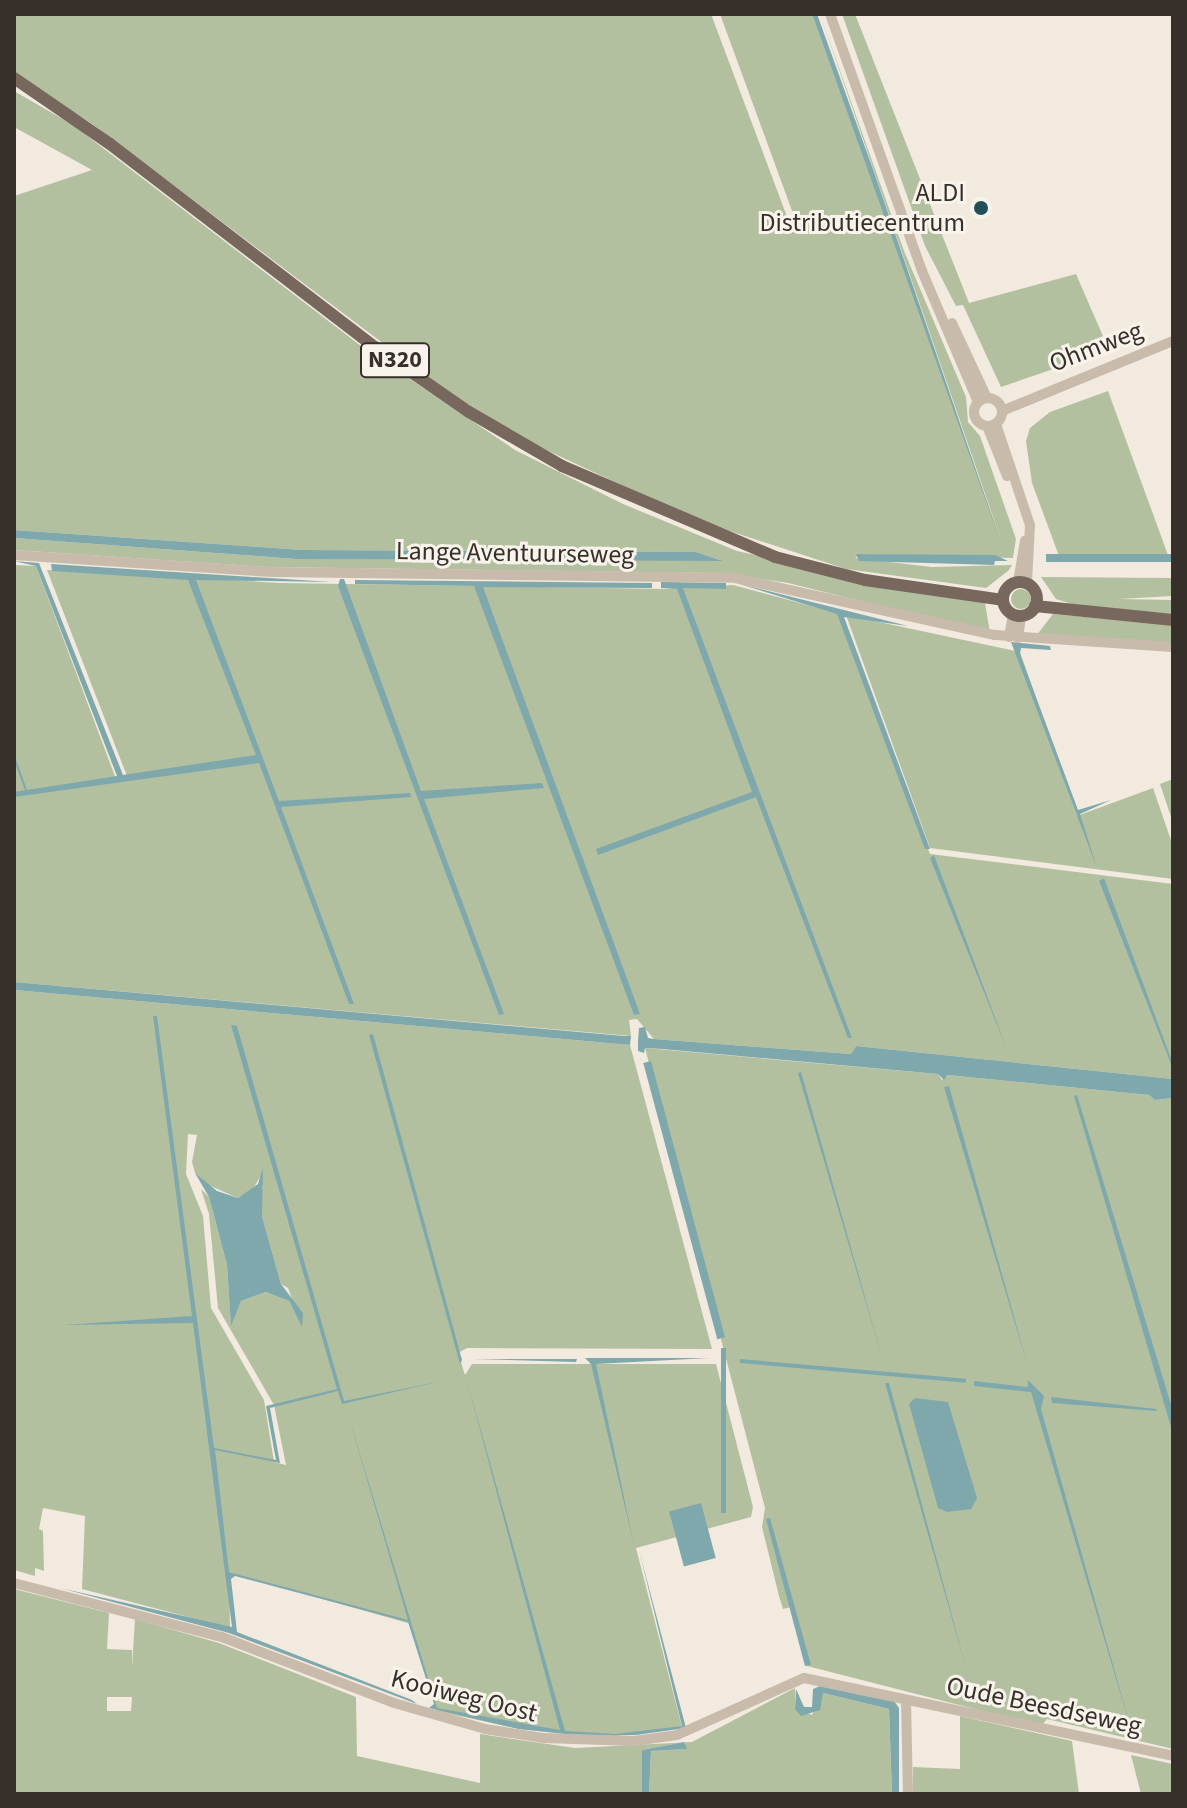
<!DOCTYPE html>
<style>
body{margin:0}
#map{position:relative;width:1187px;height:1808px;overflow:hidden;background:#f2eadf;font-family:"Source Sans 3",sans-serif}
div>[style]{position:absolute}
.green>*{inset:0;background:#b3c09f}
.round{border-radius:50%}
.water>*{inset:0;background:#7fa8ad;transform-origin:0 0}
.stream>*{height:2px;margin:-1px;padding:0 1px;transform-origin:1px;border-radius:1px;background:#7fa8ad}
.minor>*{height:10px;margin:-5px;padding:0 5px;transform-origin:5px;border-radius:5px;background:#c9bbab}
.minor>.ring{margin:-5px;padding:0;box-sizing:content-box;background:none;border:10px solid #c9bbab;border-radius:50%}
.major>*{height:12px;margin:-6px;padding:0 6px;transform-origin:6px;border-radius:6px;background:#78675c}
.major>.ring{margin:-6px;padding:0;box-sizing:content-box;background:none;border:12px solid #78675c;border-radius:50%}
.dots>*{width:22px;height:22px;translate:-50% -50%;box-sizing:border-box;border:4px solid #f9f4eb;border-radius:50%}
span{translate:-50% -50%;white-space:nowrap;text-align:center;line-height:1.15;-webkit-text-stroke:6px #f9f4eb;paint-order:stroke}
.shield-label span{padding:2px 6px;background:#f9f4eb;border:2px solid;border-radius:6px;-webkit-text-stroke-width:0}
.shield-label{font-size:24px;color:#372f2a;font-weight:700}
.poi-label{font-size:26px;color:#372f2a}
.right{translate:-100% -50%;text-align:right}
.street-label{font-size:26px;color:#372f2a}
.frame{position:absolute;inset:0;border:16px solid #372f2a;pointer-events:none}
</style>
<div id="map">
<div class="green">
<i style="clip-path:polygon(14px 14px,711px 14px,789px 222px,795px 219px,720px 14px,812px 14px,1002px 543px,820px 14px,904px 251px,966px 397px,968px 422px,980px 436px,1016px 539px,1013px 558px,861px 554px,855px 558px,932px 567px,1012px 565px,1008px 571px,986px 588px,846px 569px,696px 520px,527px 441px,445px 390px,91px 123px,14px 75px)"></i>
<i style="clip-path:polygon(842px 14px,855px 14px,969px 303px,1076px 274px,1109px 350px,1001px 387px,963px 305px,956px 306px,925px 246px)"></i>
<i style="clip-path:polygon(14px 91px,73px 125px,361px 346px,515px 450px,623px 504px,737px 551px,985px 603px,990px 633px,788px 583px,723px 573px,266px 567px,14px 550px,14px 538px,296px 559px,720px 560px,696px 552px,303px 550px,14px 530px,14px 196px,92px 170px,14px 127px)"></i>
<i style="clip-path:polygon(1108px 391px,1168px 555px,1059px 556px,1032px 483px,1026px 441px,1030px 428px,1050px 412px)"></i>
<i style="clip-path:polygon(14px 565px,36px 566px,116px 779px,127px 776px,47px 570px,281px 583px,666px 589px,733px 585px,837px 613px,930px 854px,1173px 884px,1173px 1079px,856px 1046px,851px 1054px,654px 1039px,637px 1019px,629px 1020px,631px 1036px,14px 982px)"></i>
<i style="clip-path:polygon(1041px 577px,1173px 578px,1173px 596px,1119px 599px,1173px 600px,1173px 614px,1075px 605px,1056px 599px)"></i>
<i class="round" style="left:1011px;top:589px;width:20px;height:20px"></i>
<i style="clip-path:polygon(1053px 614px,1173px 625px,1173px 644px,1036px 636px)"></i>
<i style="clip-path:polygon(846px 615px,1020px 652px,1077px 816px,1153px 788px,1173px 846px,1173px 879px,930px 848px)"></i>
<i style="clip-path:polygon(1173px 779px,1173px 823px,1160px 784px)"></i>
<i style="clip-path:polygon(evenodd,14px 990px,630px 1045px,712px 1349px,467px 1348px,458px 1353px,465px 1375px,472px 1364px,716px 1364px,753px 1507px,751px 1517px,636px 1548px,682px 1727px,615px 1736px,519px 1729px,437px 1711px,411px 1624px,229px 1572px,230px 1628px,82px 1589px,85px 1516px,43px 1508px,39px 1529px,43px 1531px,44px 1571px,35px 1568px,35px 1576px,14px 1570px,14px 990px,188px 1134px,197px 1135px,192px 1162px,195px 1173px,206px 1184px,238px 1198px,253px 1189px,260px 1177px,263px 1187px,259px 1199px,262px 1216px,281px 1284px,288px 1288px,302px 1326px,289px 1301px,266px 1292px,241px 1301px,231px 1323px,227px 1265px,209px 1197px,201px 1189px,209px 1214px,218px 1308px,274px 1405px,286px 1465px,274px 1462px,264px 1400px,211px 1308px,203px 1216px,186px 1174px,188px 1134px)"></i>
<i style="clip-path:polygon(645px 1048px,938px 1074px,942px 1080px,947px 1075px,1149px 1095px,1155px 1100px,1173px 1098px,1173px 1749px,1047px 1719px,1041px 1726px,807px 1666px,791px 1607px,783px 1609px,779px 1596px,762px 1527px,765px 1508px)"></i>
<i style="clip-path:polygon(evenodd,14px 1589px,109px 1613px,107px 1649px,132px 1650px,132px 1667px,135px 1619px,219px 1643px,356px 1697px,357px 1756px,480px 1783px,480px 1734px,575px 1748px,692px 1742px,795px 1688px,795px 1708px,812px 1715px,823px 1693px,889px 1709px,892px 1794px,649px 1794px,651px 1751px,686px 1749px,684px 1742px,642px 1750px,642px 1794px,14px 1794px,14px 1589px,107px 1697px,132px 1697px,131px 1711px,107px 1711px,107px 1697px)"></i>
<i style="clip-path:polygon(960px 1716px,1072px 1741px,1079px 1794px,913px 1794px,913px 1767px,960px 1769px)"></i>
<i style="clip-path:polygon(1131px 1755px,1173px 1764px,1173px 1794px,1141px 1794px)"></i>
</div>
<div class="water">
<i style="clip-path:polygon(812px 14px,817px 14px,874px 172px,1002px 546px)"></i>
<i style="clip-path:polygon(14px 530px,303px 550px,696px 552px,723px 561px,296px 559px,14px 538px)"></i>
<i style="clip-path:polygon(856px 554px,995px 555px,1008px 561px,995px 561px,994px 565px,859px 561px)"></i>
<i style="left:1046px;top:554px;width:127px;height:8px"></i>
<i style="clip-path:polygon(14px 561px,39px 563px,123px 775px,256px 755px,188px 580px,52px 571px,51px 564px,331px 582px,196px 580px,279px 801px,410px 793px,411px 797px,281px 807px,354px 1004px,349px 1004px,259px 763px,14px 797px,14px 792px,117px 776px,36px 566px)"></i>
<i style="clip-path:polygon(340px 579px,344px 579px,421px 791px,542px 783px,544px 788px,424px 799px,504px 1014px,499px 1015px,338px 586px)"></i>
<i style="clip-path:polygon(355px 580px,652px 583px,652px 588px,483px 587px,640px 1014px,634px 1015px,474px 586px,355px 584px)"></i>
<i style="clip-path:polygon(661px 582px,726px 583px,726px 589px,683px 588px,852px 1038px,848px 1038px,756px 797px,598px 855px,596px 849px,752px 792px,677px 589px,661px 588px)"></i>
<i style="clip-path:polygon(736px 583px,908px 626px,844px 617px,930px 849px,925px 849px,837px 614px)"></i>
<i style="clip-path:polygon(1011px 642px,1050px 646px,1051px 650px,1021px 648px,1020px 654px,1078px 810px,1111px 800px,1080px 814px,1097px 868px)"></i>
<i style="clip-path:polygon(934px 855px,1008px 1052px,930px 858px)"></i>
<i style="clip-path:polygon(1104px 878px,1173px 1064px,1173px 1069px,1099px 881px)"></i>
<i style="clip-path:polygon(14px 982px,624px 1036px,631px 1036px,630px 1045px,14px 990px)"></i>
<i style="clip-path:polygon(153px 1016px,157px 1016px,214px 1448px,276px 1460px,266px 1406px,337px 1389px,231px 1025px,237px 1026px,344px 1401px,442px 1381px,342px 1404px,338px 1391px,270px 1408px,280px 1463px,215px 1450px,229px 1572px,408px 1620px,347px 1411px,437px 1708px,560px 1730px,466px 1377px,565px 1731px,615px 1734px,682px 1726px,639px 1550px,686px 1728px,636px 1735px,583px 1736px,519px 1729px,429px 1708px,434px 1704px,408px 1622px,235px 1576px,231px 1579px,237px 1632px,412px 1700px,417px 1704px,229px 1633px,60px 1588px,232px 1627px,193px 1323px,64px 1325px,192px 1316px)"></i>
<i style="clip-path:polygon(645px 1027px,648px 1038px,654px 1039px,851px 1054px,856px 1046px,1173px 1079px,1173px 1098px,1155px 1100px,1149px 1095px,947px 1075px,944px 1080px,938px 1074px,662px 1049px,645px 1048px,644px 1053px,638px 1051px,638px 1041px,639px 1028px)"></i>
<i style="clip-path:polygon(373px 1034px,462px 1360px,460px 1364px,369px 1035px)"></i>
<i style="left:651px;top:1061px;width:286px;height:8px;rotate:75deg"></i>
<i style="clip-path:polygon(801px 1072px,884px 1364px,798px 1073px)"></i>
<i style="clip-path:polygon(949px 1086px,1029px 1370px,944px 1087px)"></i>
<i style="clip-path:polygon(1077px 1095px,1173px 1411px,1173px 1434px,1074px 1096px)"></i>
<i style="clip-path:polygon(263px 1168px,262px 1216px,281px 1284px,303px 1313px,302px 1327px,289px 1301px,266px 1292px,241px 1301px,231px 1326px,227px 1265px,209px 1197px,195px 1173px,217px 1191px,238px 1198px,258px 1184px)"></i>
<i style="left:721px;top:1348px;width:5px;height:165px"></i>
<i style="clip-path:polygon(585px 1358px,709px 1358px,596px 1364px,634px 1545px,591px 1364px)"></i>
<i style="clip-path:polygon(473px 1359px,577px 1359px,576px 1362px)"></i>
<i style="left:740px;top:1359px;width:227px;height:4px;rotate:5deg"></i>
<i style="clip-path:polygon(1028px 1380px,1044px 1396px,1041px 1409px,1133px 1736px,1031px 1392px,974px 1386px,974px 1381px,1028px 1387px)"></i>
<i style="clip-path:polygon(885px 1383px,889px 1383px,968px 1675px)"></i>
<i style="clip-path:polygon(1051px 1397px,1156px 1409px,1157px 1411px,1052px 1403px)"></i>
<i style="clip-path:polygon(915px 1398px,948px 1402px,977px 1498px,971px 1509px,947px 1512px,938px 1508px,909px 1404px)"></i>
<i style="left:701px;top:1503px;width:57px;height:33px;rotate:75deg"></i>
<i style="clip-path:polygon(770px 1518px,811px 1665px,805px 1666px,766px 1519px)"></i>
<i style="clip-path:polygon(820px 1686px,894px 1701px,899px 1708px,899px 1794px,892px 1794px,889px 1709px,823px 1693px,820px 1710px,801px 1716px,795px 1709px,796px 1689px,804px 1707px,812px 1707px,813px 1689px)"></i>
<i style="clip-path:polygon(684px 1742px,687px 1749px,651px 1751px,649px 1794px,642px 1794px,642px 1750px)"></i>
</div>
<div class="stream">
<i style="left:14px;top:757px;width:35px;rotate:70deg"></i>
</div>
<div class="minor">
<i style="left:830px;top:14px;width:273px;rotate:70.3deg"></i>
<i style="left:922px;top:271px;width:142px;rotate:66.9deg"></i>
<i style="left:952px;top:323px;width:83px;rotate:65deg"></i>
<i class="ring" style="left:974px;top:398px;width:18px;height:18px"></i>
<i style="left:1002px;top:411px;width:185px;rotate:-22.3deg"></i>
<i style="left:996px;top:424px;width:107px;rotate:71.4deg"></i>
<i style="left:1030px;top:525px;width:58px;rotate:93deg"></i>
<i style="left:987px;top:426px;width:54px;rotate:68.2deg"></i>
<i style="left:14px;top:555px;width:258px;rotate:3.8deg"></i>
<i style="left:271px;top:572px;width:464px;rotate:0.7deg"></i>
<i style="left:735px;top:578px;width:266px;rotate:12.4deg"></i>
<i style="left:995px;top:635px;width:178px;rotate:3.9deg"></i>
<i style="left:1018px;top:582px;width:42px;rotate:-80.3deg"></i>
<i style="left:1009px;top:637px;width:23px;rotate:-80deg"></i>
<i style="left:1018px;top:638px;width:22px;rotate:-82deg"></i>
<i style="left:14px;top:1583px;width:215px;rotate:14.6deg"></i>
<i style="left:222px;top:1637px;width:184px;rotate:21deg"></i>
<i style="left:394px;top:1703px;width:95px;rotate:15.9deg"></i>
<i style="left:485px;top:1729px;width:60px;rotate:8.7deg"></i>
<i style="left:544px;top:1738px;width:90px;rotate:1.9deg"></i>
<i style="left:634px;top:1741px;width:43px;rotate:-7.9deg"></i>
<i style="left:677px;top:1735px;width:139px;rotate:-24.2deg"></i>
<i style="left:804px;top:1678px;width:377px;rotate:11.9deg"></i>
<i style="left:906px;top:1700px;width:94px;rotate:88.8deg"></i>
</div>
<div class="major">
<i style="left:14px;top:78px;width:116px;rotate:34.5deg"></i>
<i style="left:110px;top:144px;width:334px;rotate:37.5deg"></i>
<i style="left:375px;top:347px;width:114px;rotate:34.7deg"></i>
<i style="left:469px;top:412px;width:108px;rotate:30.1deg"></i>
<i style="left:562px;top:466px;width:232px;rotate:23.1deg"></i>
<i style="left:775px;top:557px;width:93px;rotate:14.3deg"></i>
<i style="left:865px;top:580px;width:139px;rotate:8.2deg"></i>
<i class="ring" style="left:1003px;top:582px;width:22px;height:22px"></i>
<i style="left:1035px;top:606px;width:139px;rotate:5.8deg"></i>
</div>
<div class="dots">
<i style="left:981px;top:208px;background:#215057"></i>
</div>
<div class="shield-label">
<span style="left:395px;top:360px">N320</span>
</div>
<div class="poi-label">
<span class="right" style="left:965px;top:208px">ALDI<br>Distributiecentrum</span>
</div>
<div class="street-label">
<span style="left:1096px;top:347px;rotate:-21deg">Ohmweg</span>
<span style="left:515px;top:553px;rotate:1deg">Lange Aventuurseweg</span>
<span style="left:464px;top:1696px;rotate:14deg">Kooiweg Oost</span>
<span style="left:1044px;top:1706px;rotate:12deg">Oude Beesdseweg</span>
</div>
<div class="frame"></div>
</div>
